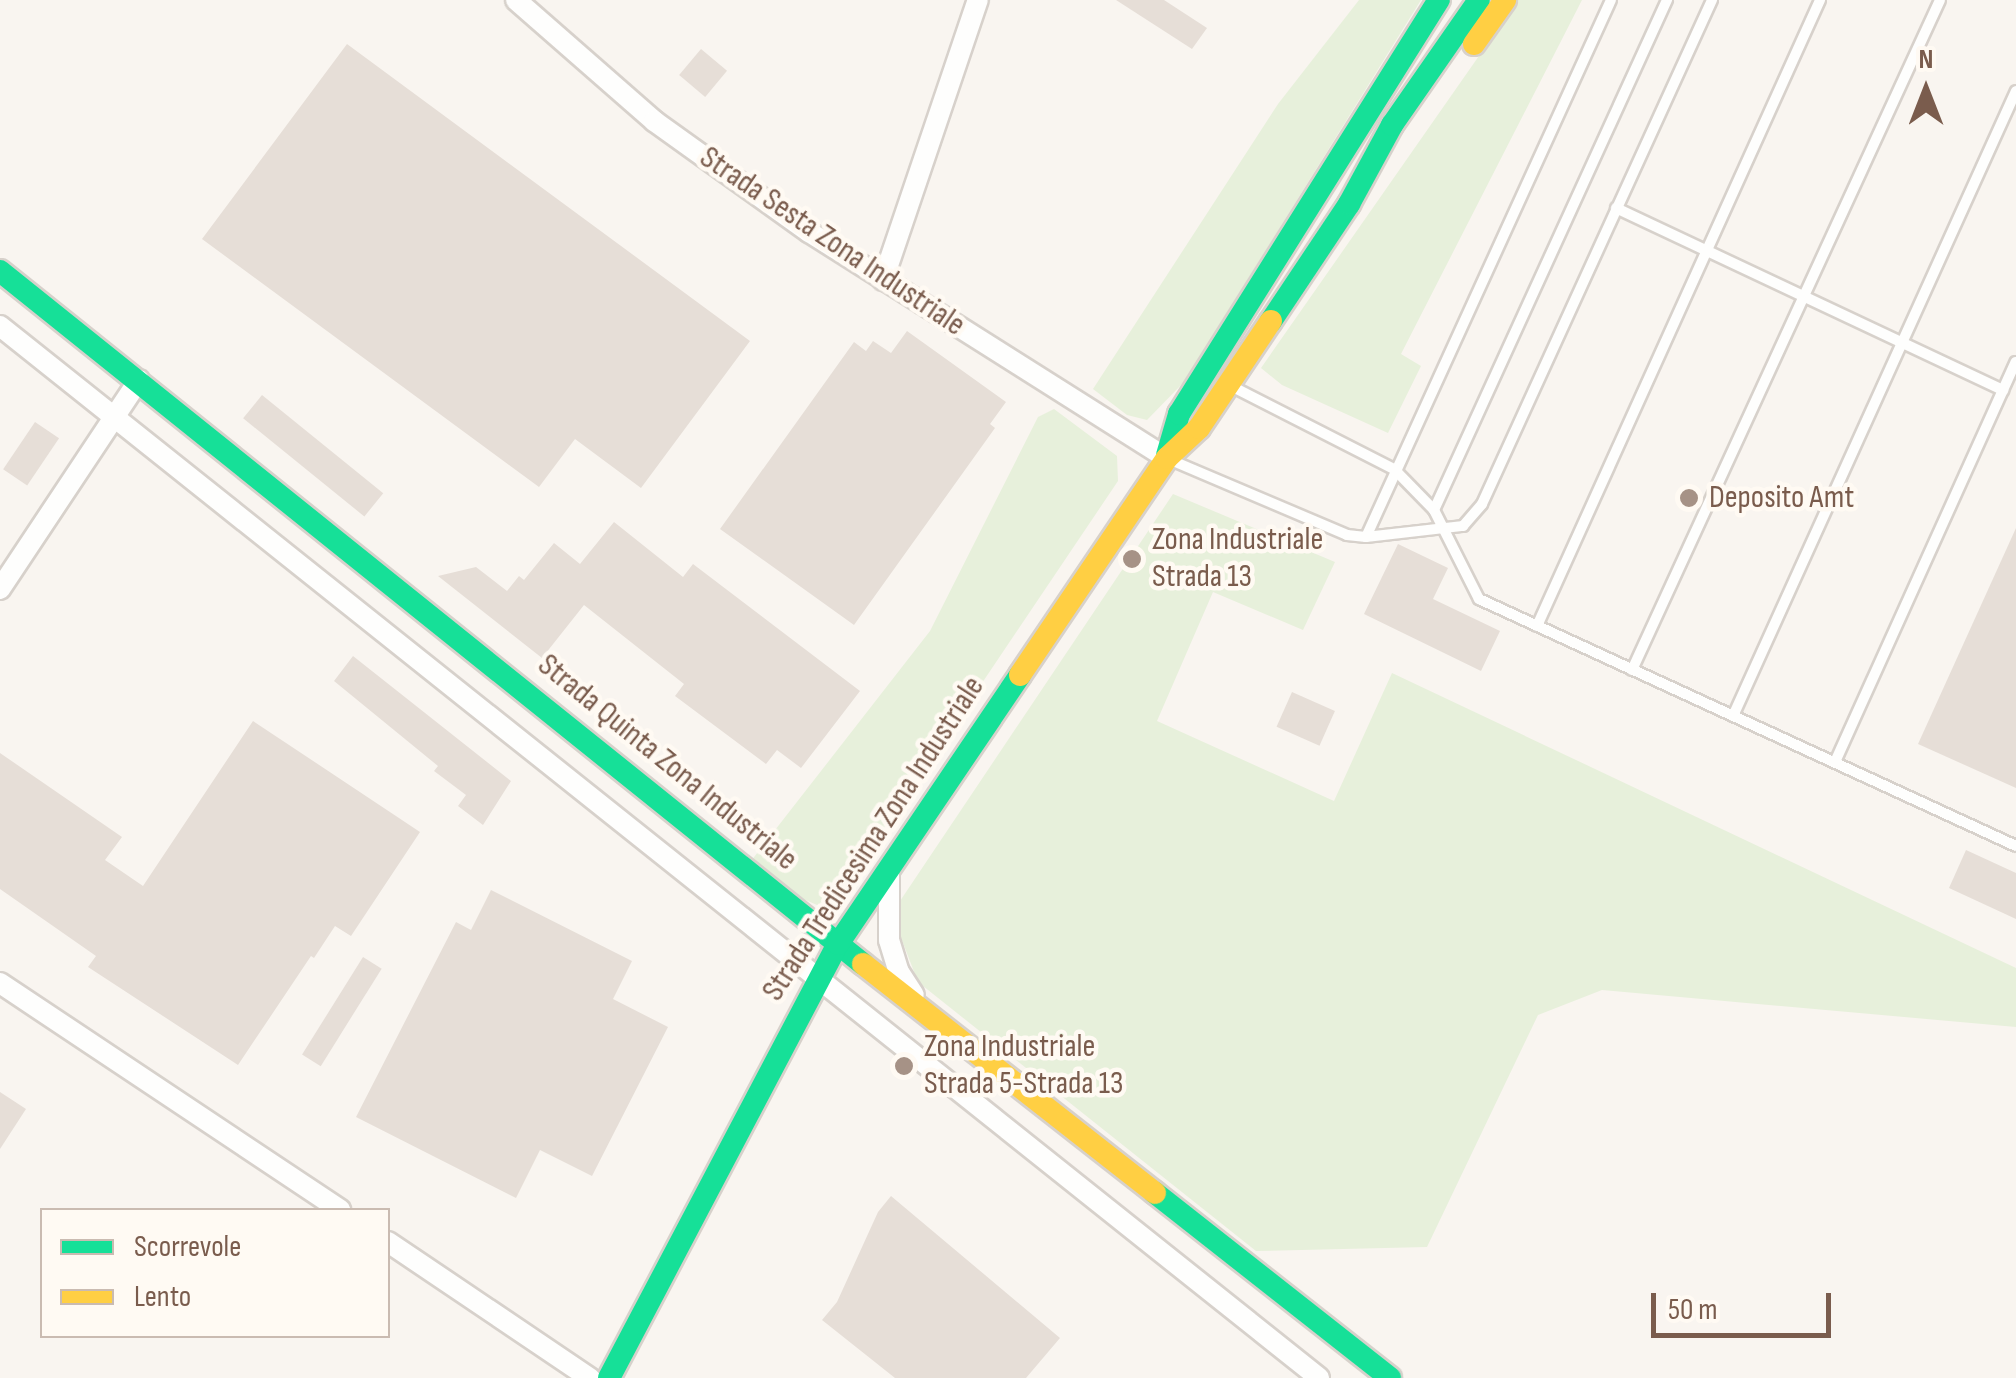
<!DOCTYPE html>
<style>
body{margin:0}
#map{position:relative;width:2016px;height:1378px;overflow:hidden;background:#f9f5f0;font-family:"Sofia Sans Condensed",sans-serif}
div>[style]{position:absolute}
.green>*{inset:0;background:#e7f0db}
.building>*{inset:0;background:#e6ded7;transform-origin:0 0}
.roads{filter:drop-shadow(2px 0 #d7d1cb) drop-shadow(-2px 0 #d7d1cb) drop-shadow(0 2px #d7d1cb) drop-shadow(0 -2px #d7d1cb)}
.lane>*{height:10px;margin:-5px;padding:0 5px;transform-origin:5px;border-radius:5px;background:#fefefd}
.street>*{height:20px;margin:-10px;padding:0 10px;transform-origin:10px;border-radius:10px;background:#fefefd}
.fast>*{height:22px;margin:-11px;padding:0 11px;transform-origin:11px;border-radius:11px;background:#16e098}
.slow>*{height:22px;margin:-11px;padding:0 11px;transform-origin:11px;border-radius:11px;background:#ffcf43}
.dots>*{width:28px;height:28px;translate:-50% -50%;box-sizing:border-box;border:5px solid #fffaf3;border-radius:50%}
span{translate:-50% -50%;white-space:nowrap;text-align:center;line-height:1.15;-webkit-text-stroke:9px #fffaf3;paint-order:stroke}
.street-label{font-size:32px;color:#7a5c4d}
.poi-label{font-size:32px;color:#7a5c4d}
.left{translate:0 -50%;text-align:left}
.legend{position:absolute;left:40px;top:1208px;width:350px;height:130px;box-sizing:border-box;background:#fffaf3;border:2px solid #cabbb1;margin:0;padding:12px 18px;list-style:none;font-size:30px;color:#7a5c4d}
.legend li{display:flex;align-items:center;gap:20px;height:50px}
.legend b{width:50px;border:2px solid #cabbb1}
.north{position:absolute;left:1876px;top:40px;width:100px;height:100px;-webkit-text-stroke:8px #fffaf3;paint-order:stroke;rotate:0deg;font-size:28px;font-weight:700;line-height:40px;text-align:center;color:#7a5c4d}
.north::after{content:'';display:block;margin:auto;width:35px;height:45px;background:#7a5c4d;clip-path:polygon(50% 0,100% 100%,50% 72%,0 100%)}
.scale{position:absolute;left:1651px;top:1293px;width:180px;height:45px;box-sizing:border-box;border:5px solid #7a5c4d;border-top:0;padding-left:12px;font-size:30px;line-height:35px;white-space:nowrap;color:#7a5c4d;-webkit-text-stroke:8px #fffaf3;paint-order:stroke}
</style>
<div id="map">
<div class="green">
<i style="clip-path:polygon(1359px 0,1421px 0,1184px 382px,1147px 420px,1127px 415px,1093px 389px,1278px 104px)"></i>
<i style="clip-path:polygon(1518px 0,1582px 0,1401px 354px,1421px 366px,1388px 433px,1282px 385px,1261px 368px)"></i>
<i style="clip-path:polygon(1054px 409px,1117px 456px,1118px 481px,834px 903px,817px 905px,801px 898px,751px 861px,930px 631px,1038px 417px)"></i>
<i style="clip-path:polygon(1173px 494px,1335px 562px,1303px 630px,1213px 592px,1157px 721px,1334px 801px,1392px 673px,2016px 968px,2016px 1027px,1602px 990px,1538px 1015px,1427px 1247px,1256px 1251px,918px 982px,898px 930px,898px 904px)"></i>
</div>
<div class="building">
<i style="clip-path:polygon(1116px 0,1164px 0,1207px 28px,1192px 49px)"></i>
<i style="clip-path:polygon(347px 44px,750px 341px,641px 488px,575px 439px,539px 487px,202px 239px)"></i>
<i style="left:701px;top:49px;width:34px;height:34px;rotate:40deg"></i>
<i style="clip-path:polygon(907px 331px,1006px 402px,990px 424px,995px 428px,854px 625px,720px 529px,854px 342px,866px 351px,873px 341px,891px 353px)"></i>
<i style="left:262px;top:395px;width:156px;height:30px;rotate:39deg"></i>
<i style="left:35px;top:422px;width:29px;height:57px;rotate:34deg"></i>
<i style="clip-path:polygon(614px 522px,683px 577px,693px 564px,860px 691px,801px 768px,777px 750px,766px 764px,675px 696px,684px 684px,584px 605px,542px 658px,438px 576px,476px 567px,507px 591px,519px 576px,524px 580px,554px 543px,580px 564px)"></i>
<i style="clip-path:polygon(2016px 528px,2016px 788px,1918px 744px)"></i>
<i style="clip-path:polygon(1398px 544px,1448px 568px,1433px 599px,1500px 631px,1481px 671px,1364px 614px)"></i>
<i style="clip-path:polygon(353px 656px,511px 781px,483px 825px,458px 806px,466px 795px,434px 771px,438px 766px,334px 681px)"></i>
<i style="left:1292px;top:692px;width:47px;height:38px;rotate:24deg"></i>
<i style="clip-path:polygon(253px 721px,420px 832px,351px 936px,335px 926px,314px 958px,311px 956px,238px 1065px,88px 967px,96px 956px,0 889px,0 753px,122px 837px,105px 860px,143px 886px)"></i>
<i style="clip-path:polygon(1966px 850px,2016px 873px,2016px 919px,1949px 888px)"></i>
<i style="clip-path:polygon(491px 890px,632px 961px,613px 999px,668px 1027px,592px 1176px,540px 1150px,516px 1198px,356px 1117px,456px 922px,471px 930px)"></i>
<i style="left:363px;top:957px;width:22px;height:115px;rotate:32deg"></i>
<i style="clip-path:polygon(0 1092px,26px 1109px,0 1149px)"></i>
<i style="clip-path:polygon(891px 1196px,1060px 1338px,1026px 1378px,895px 1378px,822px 1320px,837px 1302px,878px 1212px)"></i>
</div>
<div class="roads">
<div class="lane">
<i style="left:1616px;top:208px;width:428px;rotate:25.2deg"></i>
<i style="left:1233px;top:387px;width:181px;rotate:27deg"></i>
<i style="left:1394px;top:469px;width:57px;rotate:45.7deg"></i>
<i style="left:1434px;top:510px;width:100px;rotate:63.2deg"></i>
<i style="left:1479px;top:599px;width:591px;rotate:24.7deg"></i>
<i style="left:1173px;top:461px;width:189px;rotate:23deg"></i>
<i style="left:1347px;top:535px;width:19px;rotate:6deg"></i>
<i style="left:1366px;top:537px;width:98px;rotate:-6.5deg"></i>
<i style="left:1463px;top:526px;width:29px;rotate:-49deg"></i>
<i style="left:1482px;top:504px;width:554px;rotate:-65.47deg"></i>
<i style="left:1434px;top:510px;width:561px;rotate:-65.45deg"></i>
<i style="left:1366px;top:537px;width:590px;rotate:-65.48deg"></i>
<i style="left:1537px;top:626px;width:687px;rotate:-65.67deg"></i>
<i style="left:1632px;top:670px;width:737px;rotate:-65.31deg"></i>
<i style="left:1733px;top:716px;width:686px;rotate:-65.64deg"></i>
<i style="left:1835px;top:762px;width:439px;rotate:-65.7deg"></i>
</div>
<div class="street">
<i style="left:516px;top:0;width:184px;rotate:41.2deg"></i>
<i style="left:654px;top:121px;width:191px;rotate:35.6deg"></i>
<i style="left:809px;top:232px;width:423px;rotate:32.3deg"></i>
<i style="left:883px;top:280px;width:296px;rotate:-71.3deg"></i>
<i style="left:0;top:326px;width:1687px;rotate:38.57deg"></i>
<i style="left:0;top:589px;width:251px;rotate:-56.4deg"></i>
<i style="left:889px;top:871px;width:69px;rotate:90deg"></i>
<i style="left:889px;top:940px;width:34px;rotate:73deg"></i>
<i style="left:899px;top:972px;width:27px;rotate:57deg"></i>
<i style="left:0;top:983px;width:409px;rotate:33.7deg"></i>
<i style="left:388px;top:1242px;width:244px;rotate:34deg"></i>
</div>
<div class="fast">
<i style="left:0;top:271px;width:1107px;rotate:38.76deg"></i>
<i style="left:1271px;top:321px;width:141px;rotate:-56.3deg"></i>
<i style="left:1349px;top:204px;width:90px;rotate:-61.4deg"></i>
<i style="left:1392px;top:125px;width:152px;rotate:-55.2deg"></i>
<i style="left:1167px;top:455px;width:43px;rotate:-73.7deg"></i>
<i style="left:1179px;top:414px;width:489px;rotate:-57.9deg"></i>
<i style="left:1155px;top:1193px;width:299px;rotate:38.2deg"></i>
<i style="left:609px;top:1378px;width:491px;rotate:-62.2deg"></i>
<i style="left:838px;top:944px;width:325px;rotate:-55.9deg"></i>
</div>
<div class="slow">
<i style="left:1474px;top:44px;width:54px;rotate:-54.8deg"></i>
<i style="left:1020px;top:675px;width:262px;rotate:-55.9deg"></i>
<i style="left:1167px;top:458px;width:44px;rotate:-43.2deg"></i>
<i style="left:1199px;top:428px;width:129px;rotate:-56.1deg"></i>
<i style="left:863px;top:964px;width:371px;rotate:38.1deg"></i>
</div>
</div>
<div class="dots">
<i style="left:1689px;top:498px;background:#a69286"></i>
<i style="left:1132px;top:559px;background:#a69286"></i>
<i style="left:904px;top:1066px;background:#a69286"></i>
</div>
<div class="street-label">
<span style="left:832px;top:242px;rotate:34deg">Strada Sesta Zona Industriale</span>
<span style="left:667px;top:763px;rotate:39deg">Strada Quinta Zona Industriale</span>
<span style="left:874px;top:839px;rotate:-57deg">Strada Tredicesima Zona Industriale</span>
</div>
<div class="poi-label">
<span class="left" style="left:1709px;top:498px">Deposito Amt</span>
<span class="left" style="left:1152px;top:559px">Zona Industriale<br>Strada 13</span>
<span class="left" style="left:924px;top:1066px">Zona Industriale<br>Strada 5-Strada 13</span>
</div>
<ul class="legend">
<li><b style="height:12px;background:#16e098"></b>Scorrevole</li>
<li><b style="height:12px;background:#ffcf43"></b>Lento</li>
</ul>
<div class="north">N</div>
<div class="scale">50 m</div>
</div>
